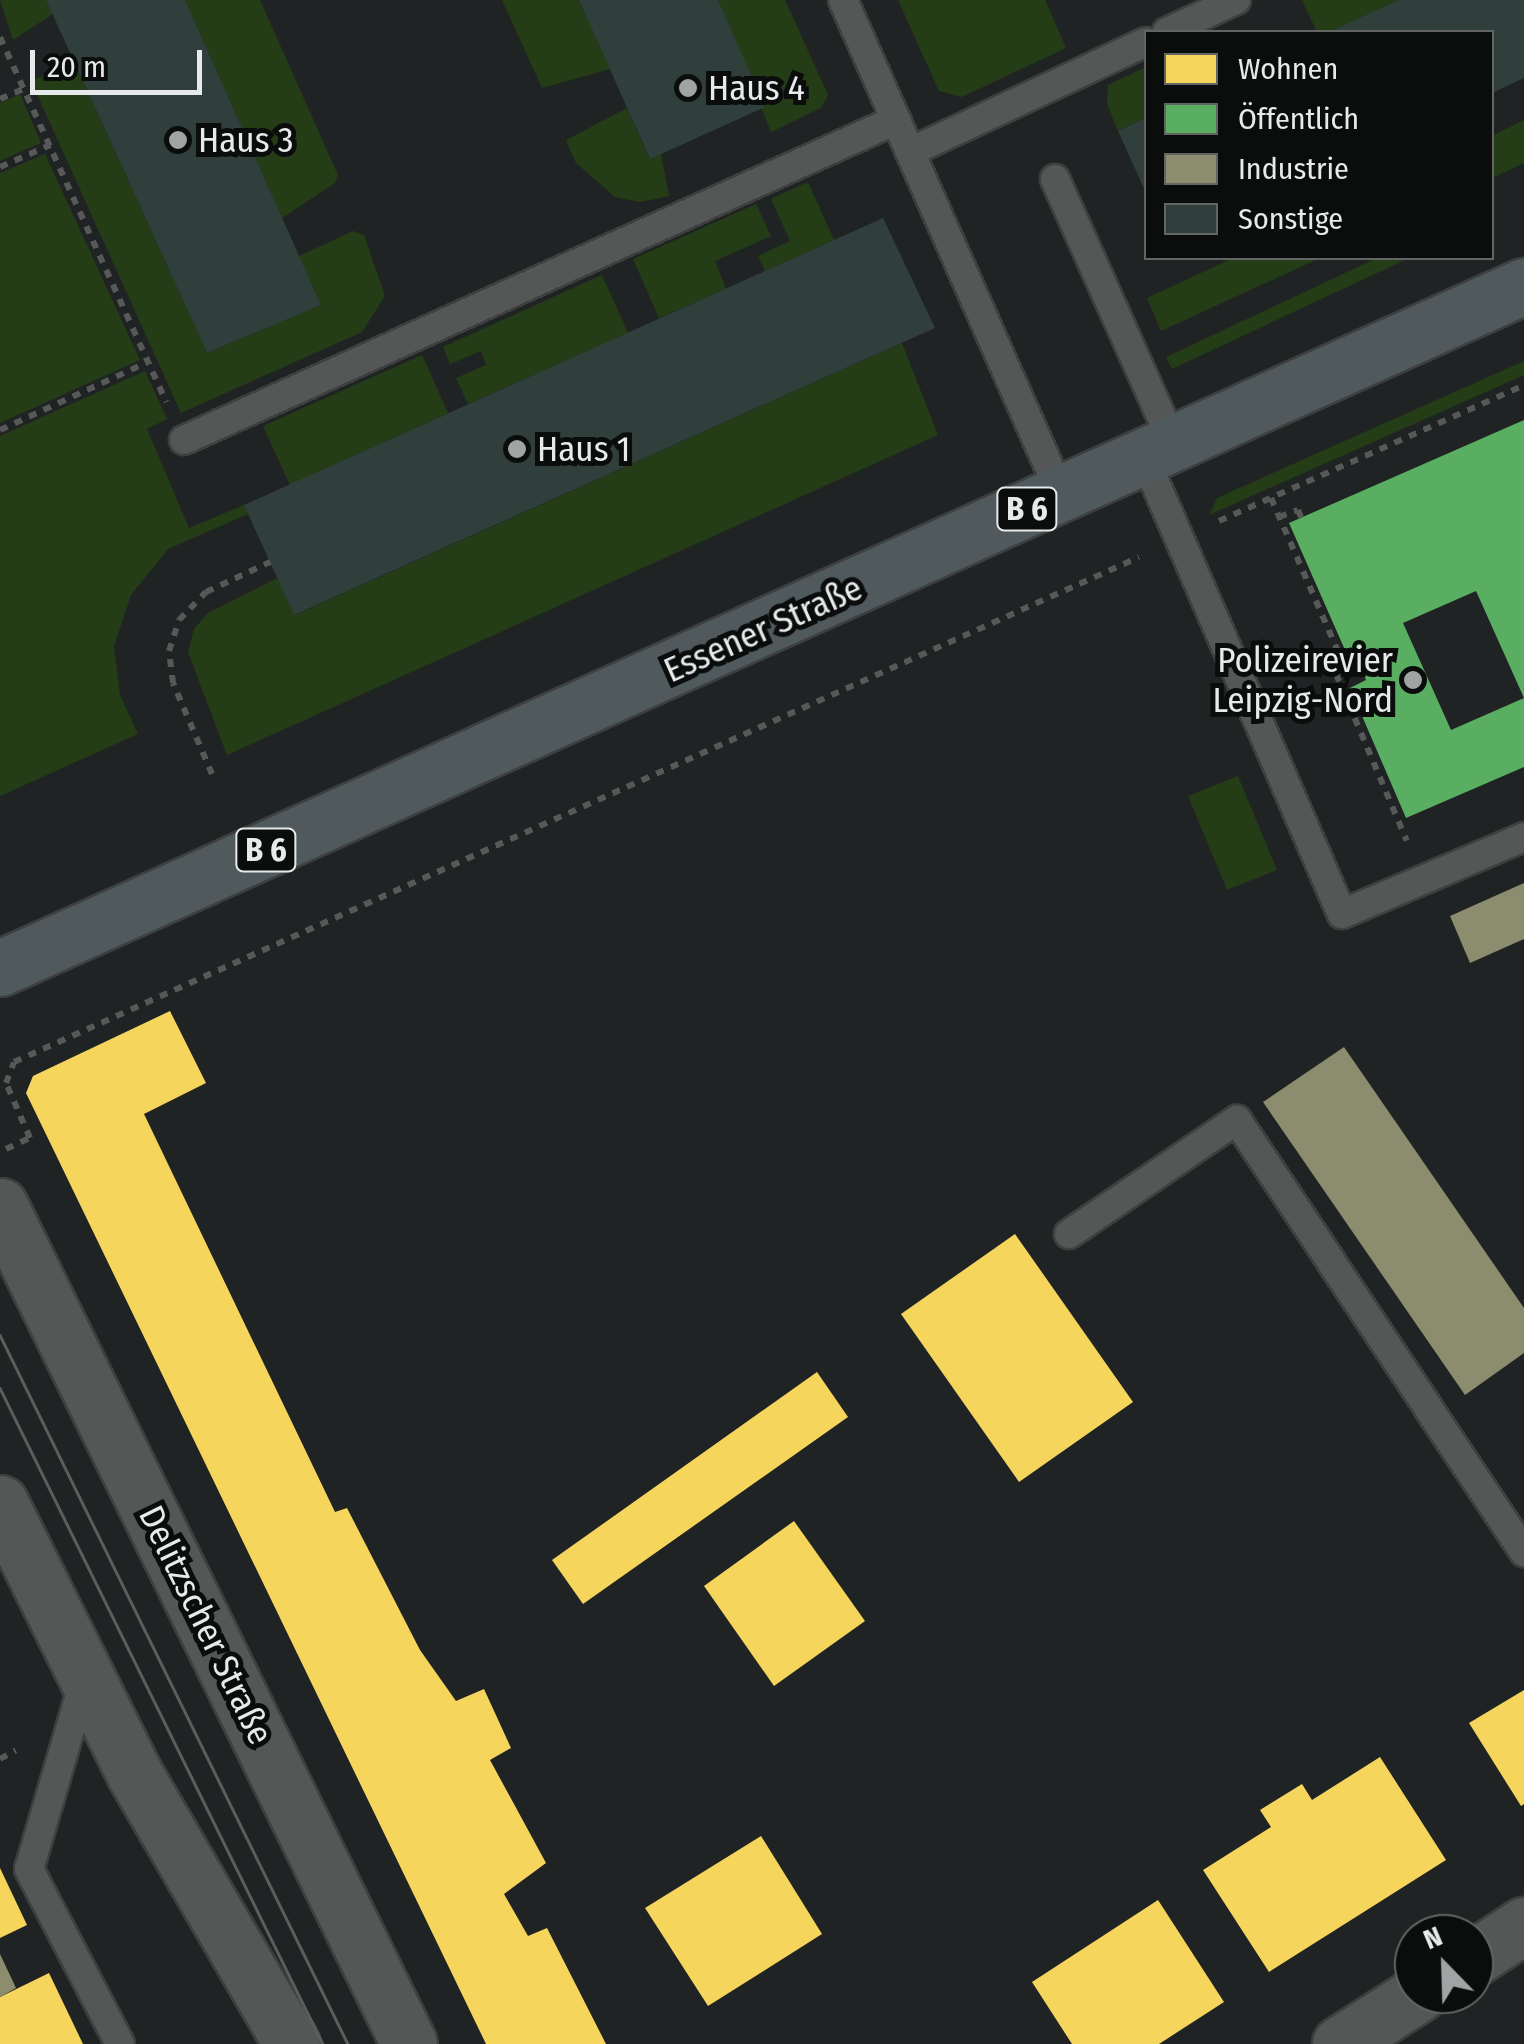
<!DOCTYPE html>
<meta charset="utf-8">
<style>
body{margin:0}
#map{position:relative;width:1524px;height:2044px;overflow:hidden;background:#202323;font-family:"Fira Sans Condensed",sans-serif}
div>[style]{position:absolute}
.green>*{inset:0;background:#253d16}
.homes>*{inset:0;background:#f6d55c}
.public>*{inset:0;background:#5aae61}
.industry>*{inset:0;background:#8c8c6e}
.building>*{inset:0;background:#303f3b}
.path>*{height:6px;margin-top:-3px;transform-origin:0;background:repeating-linear-gradient(90deg,#575959 0 8px,transparent 0 16px)}
.roads{filter:drop-shadow(2px 0 #3e4040) drop-shadow(-2px 0 #3e4040) drop-shadow(0 2px #3e4040) drop-shadow(0 -2px #3e4040)}
.service>*{height:28px;margin:-14px;padding:0 14px;transform-origin:14px;border-radius:14px;background:#555757}
.minor>*{height:55px;margin:-27.5px;padding:0 27.5px;transform-origin:27.5px;border-radius:27.5px;background:#555757}
.secondary>*{height:55px;margin:-27.5px;padding:0 27.5px;transform-origin:27.5px;border-radius:27.5px;background:#555757}
.primary>*{height:55px;margin:-27.5px;padding:0 27.5px;transform-origin:27.5px;border-radius:27.5px;background:#505a5d}
.tram>*{height:2.5px;margin:-1.25px;padding:0 1.25px;transform-origin:1.25px;border-radius:1.25px;background:#5c5d5d}
.dots>*{width:28px;height:28px;translate:-50% -50%;box-sizing:border-box;border:5px solid #0b0d0d;border-radius:50%}
span{translate:-50% -50%;white-space:nowrap;text-align:center;line-height:1.15;-webkit-text-stroke:10px #0b0d0d;paint-order:stroke}
.shield-label span{padding:2px 8px;background:#0b0d0d;border:2px solid;border-radius:8px;-webkit-text-stroke-width:0}
.shield-label{font-size:32px;color:#e7eaea;font-weight:700}
.poi-label{font-size:35px;color:#e7eaea}
.left{translate:0 -50%;text-align:left}
.right{translate:-100% -50%;text-align:right}
.street-label{font-size:35px;color:#e7eaea}
.legend{position:absolute;left:1144px;top:30px;width:350px;height:230px;box-sizing:border-box;background:#0b0d0d;border:2px solid #636565;margin:0;padding:12px 18px;list-style:none;font-size:30px;color:#e7eaea}
.legend li{display:flex;align-items:center;gap:20px;height:50px}
.legend b{width:50px;border:2px solid #636565}
.north{position:absolute;left:1394px;top:1914px;width:100px;height:100px;box-sizing:border-box;background:#0b0d0d;border:2px solid #636565;border-radius:50%;rotate:337deg;font-size:28px;font-weight:700;line-height:40px;text-align:center;color:#e7eaea}
.north::after{content:'';display:block;margin:auto;width:35px;height:45px;background:#a1a4a4;clip-path:polygon(50% 0,100% 100%,50% 72%,0 100%)}
.scale{position:absolute;left:30px;top:50px;width:172px;height:45px;box-sizing:border-box;border:5px solid #e7eaea;border-top:0;padding-left:12px;font-size:30px;line-height:35px;white-space:nowrap;color:#e7eaea;-webkit-text-stroke:8px #0b0d0d;paint-order:stroke}
</style>
<div id="map">
<div class="green">
<div style="clip-path:polygon(0 0,46px 0,53px 14px,13px 40px)"></div>
<div style="clip-path:polygon(185px 0,260px 0,338px 175px,335px 183px,282px 218px)"></div>
<div style="clip-path:polygon(502px 0,579px 0,610px 69px,542px 88px)"></div>
<div style="clip-path:polygon(718px 0,785px 0,828px 95px,821px 108px,771px 132px)"></div>
<div style="clip-path:polygon(898px 0,1045px 0,1066px 48px,962px 97px,939px 91px)"></div>
<div style="clip-path:polygon(1302px 0,1398px 0,1329px 32px,1317px 32px)"></div>
<div style="clip-path:polygon(74px 62px,207px 353px,321px 305px,299px 256px,353px 231px,364px 235px,385px 296px,362px 332px,181px 413px,31px 81px)"></div>
<div style="clip-path:polygon(1146px 67px,1146px 118px,1118px 131px,1107px 104px,1108px 85px)"></div>
<div style="clip-path:polygon(20px 94px,41px 143px,0 161px,0 103px)"></div>
<div style="clip-path:polygon(627px 108px,649px 158px,661px 154px,669px 196px,640px 202px,615px 197px,576px 163px,566px 140px)"></div>
<div style="clip-path:polygon(1524px 120px,1524px 163px,1492px 178px,1492px 136px)"></div>
<div style="clip-path:polygon(45px 154px,140px 360px,0 423px,0 173px)"></div>
<div style="clip-path:polygon(808px 182px,834px 240px,765px 271px,758px 256px,790px 241px,771px 199px)"></div>
<div style="clip-path:polygon(756px 204px,771px 236px,715px 261px,726px 289px,659px 318px,633px 259px)"></div>
<div style="clip-path:polygon(1233px 258px,1320px 258px,1161px 331px,1147px 298px)"></div>
<div style="clip-path:polygon(1377px 258px,1409px 258px,1172px 369px,1166px 357px)"></div>
<div style="clip-path:polygon(602px 275px,628px 333px,468px 404px,456px 378px,486px 365px,481px 351px,450px 364px,443px 347px)"></div>
<div style="clip-path:polygon(902px 343px,938px 435px,227px 755px,188px 652px,194px 629px,208px 613px,277px 578px,295px 615px)"></div>
<div style="clip-path:polygon(422px 355px,448px 413px,290px 485px,263px 426px)"></div>
<div style="clip-path:polygon(1524px 361px,1524px 375px,1209px 515px,1217px 498px)"></div>
<div style="clip-path:polygon(145px 371px,167px 419px,147px 429px,189px 528px,244px 505px,248px 514px,168px 549px,131px 595px,114px 646px,120px 695px,138px 734px,0 796px,0 436px)"></div>
<div style="clip-path:polygon(1238px 776px,1277px 870px,1227px 890px,1188px 796px)"></div>
</div>
<div class="homes">
<div style="clip-path:polygon(170px 1011px,206px 1083px,144px 1114px,335px 1512px,347px 1508px,420px 1650px,456px 1701px,484px 1689px,511px 1748px,490px 1760px,546px 1863px,504px 1894px,528px 1936px,547px 1928px,606px 2044px,486px 2044px,26px 1093px,33px 1076px)"></div>
<div style="clip-path:polygon(1015px 1234px,1133px 1402px,1019px 1482px,901px 1314px)"></div>
<div style="clip-path:polygon(817px 1372px,848px 1417px,583px 1604px,552px 1560px)"></div>
<div style="clip-path:polygon(794px 1521px,865px 1621px,774px 1686px,704px 1586px)"></div>
<div style="clip-path:polygon(1524px 1690px,1524px 1804px,1521px 1806px,1469px 1723px)"></div>
<div style="clip-path:polygon(1380px 1757px,1446px 1860px,1269px 1972px,1203px 1870px,1271px 1827px,1260px 1810px,1302px 1784px,1312px 1800px)"></div>
<div style="clip-path:polygon(761px 1836px,822px 1934px,708px 2006px,645px 1908px)"></div>
<div style="clip-path:polygon(0 1868px,27px 1925px,0 1938px)"></div>
<div style="clip-path:polygon(1158px 1900px,1224px 2002px,1159px 2044px,1072px 2044px,1032px 1982px)"></div>
<div style="clip-path:polygon(49px 1973px,83px 2044px,0 2044px,0 1997px)"></div>
</div>
<div class="public">
<div style="clip-path:polygon(evenodd,1524px 420px,1524px 767px,1406px 818px,1350px 688px,1366px 680px,1351px 647px,1345px 650px,1289px 523px,1524px 420px,1476px 591px,1524px 698px,1451px 730px,1403px 623px,1476px 591px)"></div>
</div>
<div class="industry">
<div style="clip-path:polygon(1524px 883px,1524px 939px,1470px 963px,1450px 916px)"></div>
<div style="clip-path:polygon(1344px 1047px,1524px 1308px,1524px 1353px,1465px 1395px,1263px 1102px)"></div>
<div style="clip-path:polygon(0 1954px,16px 1988px,0 1997px)"></div>
</div>
<div class="building">
<div style="clip-path:polygon(46px 0,185px 0,321px 305px,207px 353px)"></div>
<div style="clip-path:polygon(579px 0,718px 0,765px 107px,650px 159px)"></div>
<div style="clip-path:polygon(1398px 0,1524px 0,1524px 78px,1492px 93px,1492px 32px,1329px 32px)"></div>
<div style="clip-path:polygon(1146px 118px,1146px 193px,1118px 131px)"></div>
<div style="clip-path:polygon(883px 218px,935px 328px,294px 615px,244px 505px)"></div>
</div>
<div class="path">
<div style="left:0;top:37px;width:401px;rotate:65.5deg"></div>
<div style="left:0;top:99px;width:26px;rotate:-23deg"></div>
<div style="left:0;top:167px;width:55px;rotate:-23.7deg"></div>
<div style="left:0;top:430px;width:163px;rotate:-24.7deg"></div>
<div style="left:1271px;top:498px;width:188px;rotate:66.4deg"></div>
<div style="left:1346px;top:670px;width:11px;rotate:158deg"></div>
<div style="left:1336px;top:674px;width:181px;rotate:67deg"></div>
<div style="left:1279px;top:517px;width:20px;rotate:-20deg"></div>
<div style="left:1298px;top:510px;width:8px;rotate:67deg"></div>
<div style="left:1219px;top:521px;width:334px;rotate:-24deg"></div>
<div style="left:1346px;top:670px;width:14px;rotate:-25deg"></div>
<div style="left:212px;top:774px;width:99px;rotate:-113.2deg"></div>
<div style="left:173px;top:683px;width:32px;rotate:-97deg"></div>
<div style="left:169px;top:651px;width:33px;rotate:-72deg"></div>
<div style="left:179px;top:620px;width:39px;rotate:-46deg"></div>
<div style="left:206px;top:592px;width:71px;rotate:-25.1deg"></div>
<div style="left:6px;top:1149px;width:26px;rotate:-25deg"></div>
<div style="left:30px;top:1138px;width:60px;rotate:-113.6deg"></div>
<div style="left:6px;top:1083px;width:22px;rotate:-69deg"></div>
<div style="left:14px;top:1062px;width:1233px;rotate:-24.17deg"></div>
<div style="left:0;top:1759px;width:18px;rotate:-29deg"></div>
</div>
<div class="roads">
<div class="service">
<div style="left:843px;top:0;width:540px;rotate:66.19deg"></div>
<div style="left:1167px;top:32px;width:76px;rotate:-24.9deg"></div>
<div style="left:910px;top:152px;width:260px;rotate:-25deg"></div>
<div style="left:1055px;top:179px;width:289px;rotate:65.9deg"></div>
<div style="left:184px;top:440px;width:781px;rotate:-24.2deg"></div>
<div style="left:1144px;top:457px;width:498px;rotate:66.6deg"></div>
<div style="left:1342px;top:914px;width:198px;rotate:-22.9deg"></div>
<div style="left:1069px;top:1234px;width:203px;rotate:-34.2deg"></div>
<div style="left:1237px;top:1120px;width:519px;rotate:56.4deg"></div>
<div style="left:85px;top:1678px;width:199px;rotate:106.3deg"></div>
<div style="left:29px;top:1869px;width:197px;rotate:62.5deg"></div>
</div>
<div class="minor">
<div style="left:1474px;top:1958px;width:60px;rotate:-33.4deg"></div>
<div style="left:1340px;top:2044px;width:93px;rotate:-32.7deg"></div>
</div>
<div class="secondary">
<div style="left:0;top:1206px;width:932px;rotate:63.98deg"></div>
<div style="left:0;top:1503px;width:301px;rotate:63.6deg"></div>
<div style="left:134px;top:1773px;width:314px;rotate:59.8deg"></div>
</div>
<div class="primary">
<div style="left:0;top:968px;width:1670px;rotate:-24.11deg"></div>
</div>
</div>
<div class="tram">
<div style="left:0;top:1335px;width:790px;rotate:63.86deg"></div>
<div style="left:0;top:1388px;width:731px;rotate:63.79deg"></div>
</div>
<div class="dots">
<div style="left:688px;top:88px;background:#a1a4a4"></div>
<div style="left:178px;top:140px;background:#a1a4a4"></div>
<div style="left:517px;top:449px;background:#a1a4a4"></div>
<div style="left:1413px;top:680px;background:#a1a4a4"></div>
</div>
<div class="shield-label">
<span style="left:1027px;top:509px">B 6</span>
<span style="left:266px;top:850px">B 6</span>
</div>
<div class="poi-label">
<span class="left" style="left:708px;top:88px">Haus 4</span>
<span class="left" style="left:198px;top:140px">Haus 3</span>
<span class="left" style="left:537px;top:449px">Haus 1</span>
<span class="right" style="left:1393px;top:680px">Polizeirevier<br>Leipzig-Nord</span>
</div>
<div class="street-label">
<span style="left:763px;top:629px;rotate:-24deg">Essener Straße</span>
<span style="left:206px;top:1625px;rotate:64deg">Delitzscher Straße</span>
</div>
<ul class="legend">
<li><b style="height:28px;background:#f6d55c"></b>Wohnen</li>
<li><b style="height:28px;background:#5aae61"></b>Öffentlich</li>
<li><b style="height:28px;background:#8c8c6e"></b>Industrie</li>
<li><b style="height:28px;background:#303f3b"></b>Sonstige</li>
</ul>
<div class="north">N</div>
<div class="scale">20 m</div>
</div>
